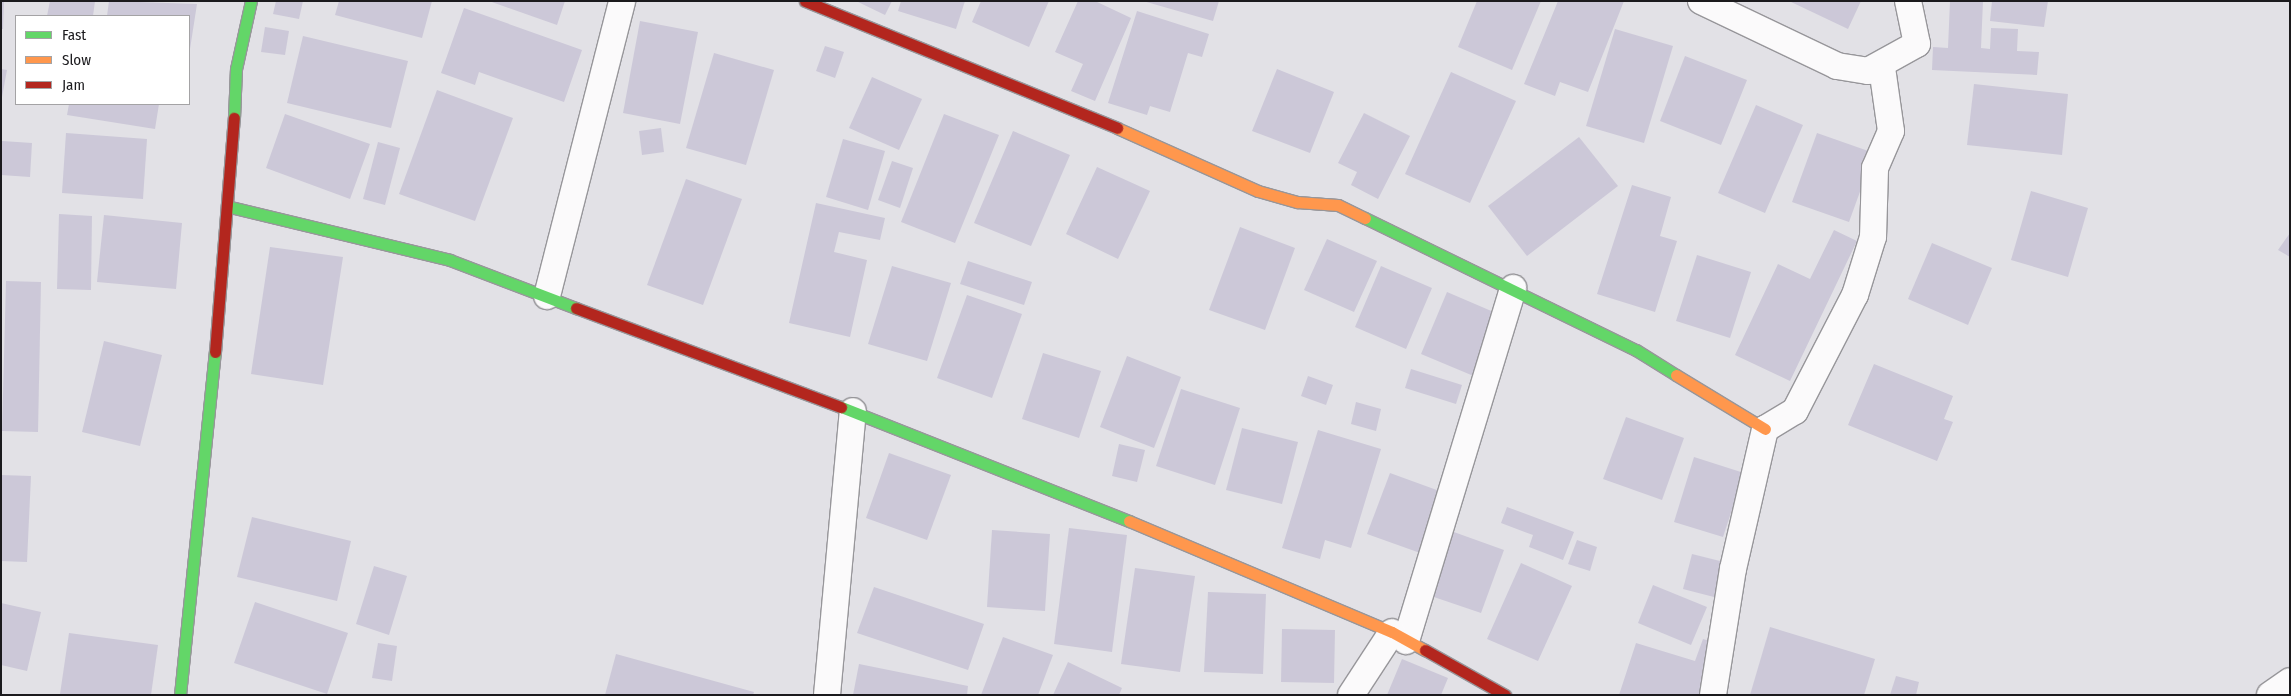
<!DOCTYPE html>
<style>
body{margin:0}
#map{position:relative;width:2291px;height:696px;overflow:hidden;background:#e2e1e6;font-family:"Fira Sans Condensed",sans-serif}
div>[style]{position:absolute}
.building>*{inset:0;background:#ccc8d8}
.roads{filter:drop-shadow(1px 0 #97969a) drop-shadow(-1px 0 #97969a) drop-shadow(0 1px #97969a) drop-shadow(0 -1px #97969a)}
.street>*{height:26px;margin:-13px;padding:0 13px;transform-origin:13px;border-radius:13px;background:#fbfafb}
.fast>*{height:11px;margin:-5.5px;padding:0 5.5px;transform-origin:5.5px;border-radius:5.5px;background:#63d668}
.slow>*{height:11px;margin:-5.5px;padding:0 5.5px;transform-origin:5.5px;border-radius:5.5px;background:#ff974d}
.jam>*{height:11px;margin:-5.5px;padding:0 5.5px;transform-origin:5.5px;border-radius:5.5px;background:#b3261e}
span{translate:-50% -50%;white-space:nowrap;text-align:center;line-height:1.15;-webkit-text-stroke:4.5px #fff;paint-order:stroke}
.frame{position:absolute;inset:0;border:2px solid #1b1a1d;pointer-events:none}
.legend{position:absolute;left:15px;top:15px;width:175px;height:90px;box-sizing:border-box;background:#fff;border:1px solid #a4a3a5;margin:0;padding:6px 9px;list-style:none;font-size:15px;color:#1b1a1d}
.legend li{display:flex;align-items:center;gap:10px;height:25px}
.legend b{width:25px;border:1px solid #a4a3a5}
</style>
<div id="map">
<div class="building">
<div style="clip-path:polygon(1px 1px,4px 1px,3px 29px,1px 29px)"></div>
<div style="clip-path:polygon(50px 1px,95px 1px,93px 16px,47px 16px)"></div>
<div style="clip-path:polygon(109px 1px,197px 4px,190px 49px,189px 16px,107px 16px)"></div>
<div style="clip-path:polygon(276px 1px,303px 1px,299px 19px,273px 14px)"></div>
<div style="clip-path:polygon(339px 1px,432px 1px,422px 38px,335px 15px)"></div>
<div style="clip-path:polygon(489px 1px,565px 1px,557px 25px)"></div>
<div style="clip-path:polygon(856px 1px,892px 1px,885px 15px)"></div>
<div style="clip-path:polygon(901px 1px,965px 1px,956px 29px,898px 11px)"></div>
<div style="clip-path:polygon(981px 1px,1049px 1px,1029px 47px,972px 22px)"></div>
<div style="clip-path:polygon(1078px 1px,1095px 1px,1131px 18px,1095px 101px,1071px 91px,1083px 64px,1055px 52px)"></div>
<div style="clip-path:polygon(1143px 1px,1219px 1px,1213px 21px)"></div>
<div style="clip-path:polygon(1477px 1px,1541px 1px,1512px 70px,1458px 47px)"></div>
<div style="clip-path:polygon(1558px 1px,1624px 1px,1588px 92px,1560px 82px,1555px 96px,1524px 84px)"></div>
<div style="clip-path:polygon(1789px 1px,1861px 1px,1848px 29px)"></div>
<div style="clip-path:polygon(1950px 1px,1983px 1px,1981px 48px,1990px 49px,1991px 28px,2018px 29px,2017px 51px,2039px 52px,2037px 75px,1932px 70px,1933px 47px,1948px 48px)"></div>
<div style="clip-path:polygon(1992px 1px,2048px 1px,2044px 27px,1990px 21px)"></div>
<div style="clip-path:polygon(464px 8px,582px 50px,564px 102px,479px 72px,475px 85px,441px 73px)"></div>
<div style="clip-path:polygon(1137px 11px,1209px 34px,1202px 57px,1188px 53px,1170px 112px,1150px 106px,1147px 115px,1108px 103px)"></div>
<div style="clip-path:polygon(640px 21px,698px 32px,680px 124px,623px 113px)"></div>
<div style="clip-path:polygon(265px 27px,289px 31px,285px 55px,261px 52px)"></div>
<div style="clip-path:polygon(1615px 29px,1673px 46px,1644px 143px,1586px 126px)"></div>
<div style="clip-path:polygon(303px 36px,408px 61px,391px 128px,287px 103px)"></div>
<div style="clip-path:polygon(825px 46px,844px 52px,835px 78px,816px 71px)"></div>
<div style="clip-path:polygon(714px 53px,774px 70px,746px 165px,686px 148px)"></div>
<div style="clip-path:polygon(1685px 56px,1747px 80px,1721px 145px,1660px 121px)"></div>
<div style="clip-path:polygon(1px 69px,7px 70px,2px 97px,1px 97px)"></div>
<div style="clip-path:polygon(1277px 69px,1334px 92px,1310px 153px,1252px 131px)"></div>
<div style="clip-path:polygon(1451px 72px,1516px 101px,1470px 203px,1405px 174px)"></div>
<div style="clip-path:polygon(872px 77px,922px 99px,899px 150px,849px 128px)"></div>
<div style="clip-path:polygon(1974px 84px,2068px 94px,2062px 155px,1967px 145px)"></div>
<div style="clip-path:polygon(437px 90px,513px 118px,475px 221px,399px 194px)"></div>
<div style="clip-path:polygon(69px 104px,159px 104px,155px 129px,67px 115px)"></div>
<div style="clip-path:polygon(1756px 105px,1803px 125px,1765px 213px,1718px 193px)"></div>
<div style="clip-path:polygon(1364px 113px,1410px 136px,1378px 199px,1351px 185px,1357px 172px,1338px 163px)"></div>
<div style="clip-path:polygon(285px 114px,370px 144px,350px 199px,266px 168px)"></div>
<div style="clip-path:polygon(944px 114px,999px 135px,955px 243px,901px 222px)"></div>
<div style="clip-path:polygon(661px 128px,664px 152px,642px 155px,639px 131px)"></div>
<div style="clip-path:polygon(1013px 131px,1070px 155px,1031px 246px,974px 223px)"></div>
<div style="clip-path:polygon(66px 133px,147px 139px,143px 199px,62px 193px)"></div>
<div style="clip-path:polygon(1817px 133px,1874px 153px,1849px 222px,1792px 202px)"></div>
<div style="clip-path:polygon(1579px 137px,1618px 186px,1527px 256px,1488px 206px)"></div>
<div style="clip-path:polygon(843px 139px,885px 151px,868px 210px,826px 197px)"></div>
<div style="clip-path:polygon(2px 141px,32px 143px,30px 177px,1px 175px)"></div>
<div style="clip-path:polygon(378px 142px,400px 148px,385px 205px,363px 199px)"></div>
<div style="clip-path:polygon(892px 161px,913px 168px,900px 208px,878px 200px)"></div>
<div style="clip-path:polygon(1097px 167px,1150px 191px,1118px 259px,1066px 234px)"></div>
<div style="clip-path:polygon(686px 179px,742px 199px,703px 305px,647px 285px)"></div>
<div style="clip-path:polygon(1632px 185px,1671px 197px,1660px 236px,1677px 241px,1655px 312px,1597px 294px)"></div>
<div style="clip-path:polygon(2031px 191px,2088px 208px,2068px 277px,2011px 260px)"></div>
<div style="clip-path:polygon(816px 203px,885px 218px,880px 240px,839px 232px,834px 252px,867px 260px,850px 337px,789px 323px)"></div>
<div style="clip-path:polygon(59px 214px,92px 216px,91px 290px,57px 289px)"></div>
<div style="clip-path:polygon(104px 215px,182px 223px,176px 289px,97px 282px)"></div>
<div style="clip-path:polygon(1240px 227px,1295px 248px,1265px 330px,1209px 310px)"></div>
<div style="clip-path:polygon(1834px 230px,1857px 241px,1790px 381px,1735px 355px,1778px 264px,1810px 279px)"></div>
<div style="clip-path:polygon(2290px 233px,2290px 257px,2278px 250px)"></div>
<div style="clip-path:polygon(1327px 239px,1377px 261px,1354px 312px,1304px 290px)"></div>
<div style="clip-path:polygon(1932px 243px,1992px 268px,1968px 325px,1908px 299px)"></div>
<div style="clip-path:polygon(270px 247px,343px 257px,323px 385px,251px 374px)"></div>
<div style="clip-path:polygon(1697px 255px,1751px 272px,1730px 338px,1676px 321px)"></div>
<div style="clip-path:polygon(968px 261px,1032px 282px,1024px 305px,960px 284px)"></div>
<div style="clip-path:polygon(892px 266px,951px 283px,927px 361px,868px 344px)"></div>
<div style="clip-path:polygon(1381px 266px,1432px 288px,1406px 349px,1355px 327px)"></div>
<div style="clip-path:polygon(6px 281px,41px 282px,38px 432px,2px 431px)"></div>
<div style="clip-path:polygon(1447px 292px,1503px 316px,1476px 377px,1421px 354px)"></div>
<div style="clip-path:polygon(967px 295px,1022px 314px,992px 398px,937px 378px)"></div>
<div style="clip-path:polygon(104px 341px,162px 355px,140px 446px,82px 432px)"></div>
<div style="clip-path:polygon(1043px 353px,1101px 371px,1079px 438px,1022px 419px)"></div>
<div style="clip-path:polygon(1127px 356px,1181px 377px,1154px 448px,1100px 427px)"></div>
<div style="clip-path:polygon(1874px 364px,1953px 396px,1944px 419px,1953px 422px,1937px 461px,1848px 425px)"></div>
<div style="clip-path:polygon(1411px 369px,1462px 385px,1456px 404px,1405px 388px)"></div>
<div style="clip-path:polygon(1308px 376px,1333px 385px,1326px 405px,1301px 396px)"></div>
<div style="clip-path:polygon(1181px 389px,1240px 408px,1215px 485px,1156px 466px)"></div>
<div style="clip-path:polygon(1356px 402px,1381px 409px,1376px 431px,1351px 424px)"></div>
<div style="clip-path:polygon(1626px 417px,1684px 438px,1662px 500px,1603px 479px)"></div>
<div style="clip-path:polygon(1242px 428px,1298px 442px,1282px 504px,1226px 490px)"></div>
<div style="clip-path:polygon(1318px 430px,1381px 449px,1351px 548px,1325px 540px,1320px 559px,1282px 548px)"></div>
<div style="clip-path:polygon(1119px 444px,1145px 450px,1137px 482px,1112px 476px)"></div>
<div style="clip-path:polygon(889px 453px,951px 475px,927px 540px,866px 518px)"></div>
<div style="clip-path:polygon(1694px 457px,1744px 473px,1723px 537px,1674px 522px)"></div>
<div style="clip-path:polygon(1390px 473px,1445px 493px,1423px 554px,1367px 534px)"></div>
<div style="clip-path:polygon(1px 475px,31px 476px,27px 562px,1px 561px)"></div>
<div style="clip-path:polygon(1507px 507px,1574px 532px,1563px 560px,1529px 547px,1533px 535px,1501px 523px)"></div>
<div style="clip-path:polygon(252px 517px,351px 541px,337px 601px,237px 577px)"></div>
<div style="clip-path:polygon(1069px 528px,1127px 535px,1112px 652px,1054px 644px)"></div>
<div style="clip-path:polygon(992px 530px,1050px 534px,1045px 611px,987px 607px)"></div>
<div style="clip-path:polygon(1451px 531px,1504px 550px,1481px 613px,1428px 595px)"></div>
<div style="clip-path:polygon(1577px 540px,1597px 547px,1590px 571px,1568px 564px)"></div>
<div style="clip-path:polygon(1692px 554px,1724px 562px,1714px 597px,1683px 589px)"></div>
<div style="clip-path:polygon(1521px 563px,1572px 586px,1538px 661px,1487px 639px)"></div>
<div style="clip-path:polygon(374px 566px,407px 576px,389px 635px,356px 624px)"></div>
<div style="clip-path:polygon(1135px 568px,1195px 576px,1180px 672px,1121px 664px)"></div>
<div style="clip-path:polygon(1653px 585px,1707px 607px,1691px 645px,1638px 623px)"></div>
<div style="clip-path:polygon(874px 587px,984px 624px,968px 670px,857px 633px)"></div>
<div style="clip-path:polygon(1208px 592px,1266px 594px,1263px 674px,1204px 672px)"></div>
<div style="clip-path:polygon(255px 602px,348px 633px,327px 694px,234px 663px)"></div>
<div style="clip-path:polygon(1px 603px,41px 612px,27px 671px,1px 665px)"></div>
<div style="clip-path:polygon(1770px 627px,1875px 659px,1864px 695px,1750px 695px)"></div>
<div style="clip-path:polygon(1282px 629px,1335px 630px,1334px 683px,1281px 682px)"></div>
<div style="clip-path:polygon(69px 633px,158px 645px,151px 695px,60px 694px)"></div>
<div style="clip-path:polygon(1003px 637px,1053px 655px,1038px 695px,981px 695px)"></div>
<div style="clip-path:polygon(1703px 639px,1716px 643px,1699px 695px,1619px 695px,1636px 643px,1695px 661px)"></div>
<div style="clip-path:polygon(378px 643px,397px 646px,392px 681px,372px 678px)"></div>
<div style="clip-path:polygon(616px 654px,754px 692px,753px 695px,605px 695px)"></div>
<div style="clip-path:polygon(1402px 659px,1448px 678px,1441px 695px,1387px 695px)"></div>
<div style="clip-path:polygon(1068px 662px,1122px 688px,1119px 695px,1053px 695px)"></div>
<div style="clip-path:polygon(859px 664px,968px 686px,967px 695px,853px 695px)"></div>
<div style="clip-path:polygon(1896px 676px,1919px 682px,1916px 695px,1890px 695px)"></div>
</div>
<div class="roads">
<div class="street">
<div style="left:1701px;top:1px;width:151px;rotate:25.5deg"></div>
<div style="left:1837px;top:66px;width:31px;rotate:9deg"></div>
<div style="left:1868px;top:71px;width:56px;rotate:-28.9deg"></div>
<div style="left:1917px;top:44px;width:44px;rotate:-101.8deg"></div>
<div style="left:547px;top:296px;width:304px;rotate:-75.7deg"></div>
<div style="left:1406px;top:641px;width:369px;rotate:-73.1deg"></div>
<div style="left:827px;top:695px;width:285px;rotate:-84.8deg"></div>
<div style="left:1351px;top:695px;width:75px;rotate:-56.9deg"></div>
<div style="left:1713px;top:695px;width:128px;rotate:-81deg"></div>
<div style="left:1733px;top:569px;width:144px;rotate:-77.1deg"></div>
<div style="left:1765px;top:429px;width:35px;rotate:-31deg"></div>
<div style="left:1795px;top:411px;width:131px;rotate:-62.7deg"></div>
<div style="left:1855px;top:295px;width:61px;rotate:-72.8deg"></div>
<div style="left:1873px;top:237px;width:69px;rotate:-88.3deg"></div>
<div style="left:1875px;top:168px;width:40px;rotate:-66.6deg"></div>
<div style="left:1891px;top:131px;width:64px;rotate:-98.1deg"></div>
<div style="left:2270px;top:695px;width:24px;rotate:-35deg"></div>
</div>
<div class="fast">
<div style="left:234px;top:118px;width:49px;rotate:-87.7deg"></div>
<div style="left:236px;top:69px;width:70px;rotate:-77.6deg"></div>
<div style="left:230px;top:207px;width:226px;rotate:13.5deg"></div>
<div style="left:450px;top:260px;width:135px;rotate:20.9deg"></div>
<div style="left:1365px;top:218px;width:301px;rotate:26deg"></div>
<div style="left:1636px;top:350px;width:47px;rotate:32deg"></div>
<div style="left:841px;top:407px;width:310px;rotate:21.6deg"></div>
<div style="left:180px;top:695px;width:345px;rotate:-84.2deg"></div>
</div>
<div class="slow">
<div style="left:1117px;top:128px;width:154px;rotate:24.1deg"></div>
<div style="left:1258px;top:191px;width:41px;rotate:15.8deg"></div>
<div style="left:1297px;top:202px;width:41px;rotate:4.2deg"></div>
<div style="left:1338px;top:205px;width:30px;rotate:26deg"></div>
<div style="left:1676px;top:375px;width:104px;rotate:31.2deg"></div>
<div style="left:1129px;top:521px;width:285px;rotate:22.9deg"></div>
<div style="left:1392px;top:632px;width:38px;rotate:29deg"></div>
</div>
<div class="jam">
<div style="left:805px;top:1px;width:337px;rotate:22.1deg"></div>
<div style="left:576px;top:308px;width:283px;rotate:20.5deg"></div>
<div style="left:215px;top:352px;width:235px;rotate:-85.4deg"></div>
<div style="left:1425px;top:650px;width:92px;rotate:29.4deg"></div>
</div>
</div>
<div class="frame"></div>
<ul class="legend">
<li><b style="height:6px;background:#63d668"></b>Fast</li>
<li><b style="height:6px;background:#ff974d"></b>Slow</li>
<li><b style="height:6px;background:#b3261e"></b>Jam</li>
</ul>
</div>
